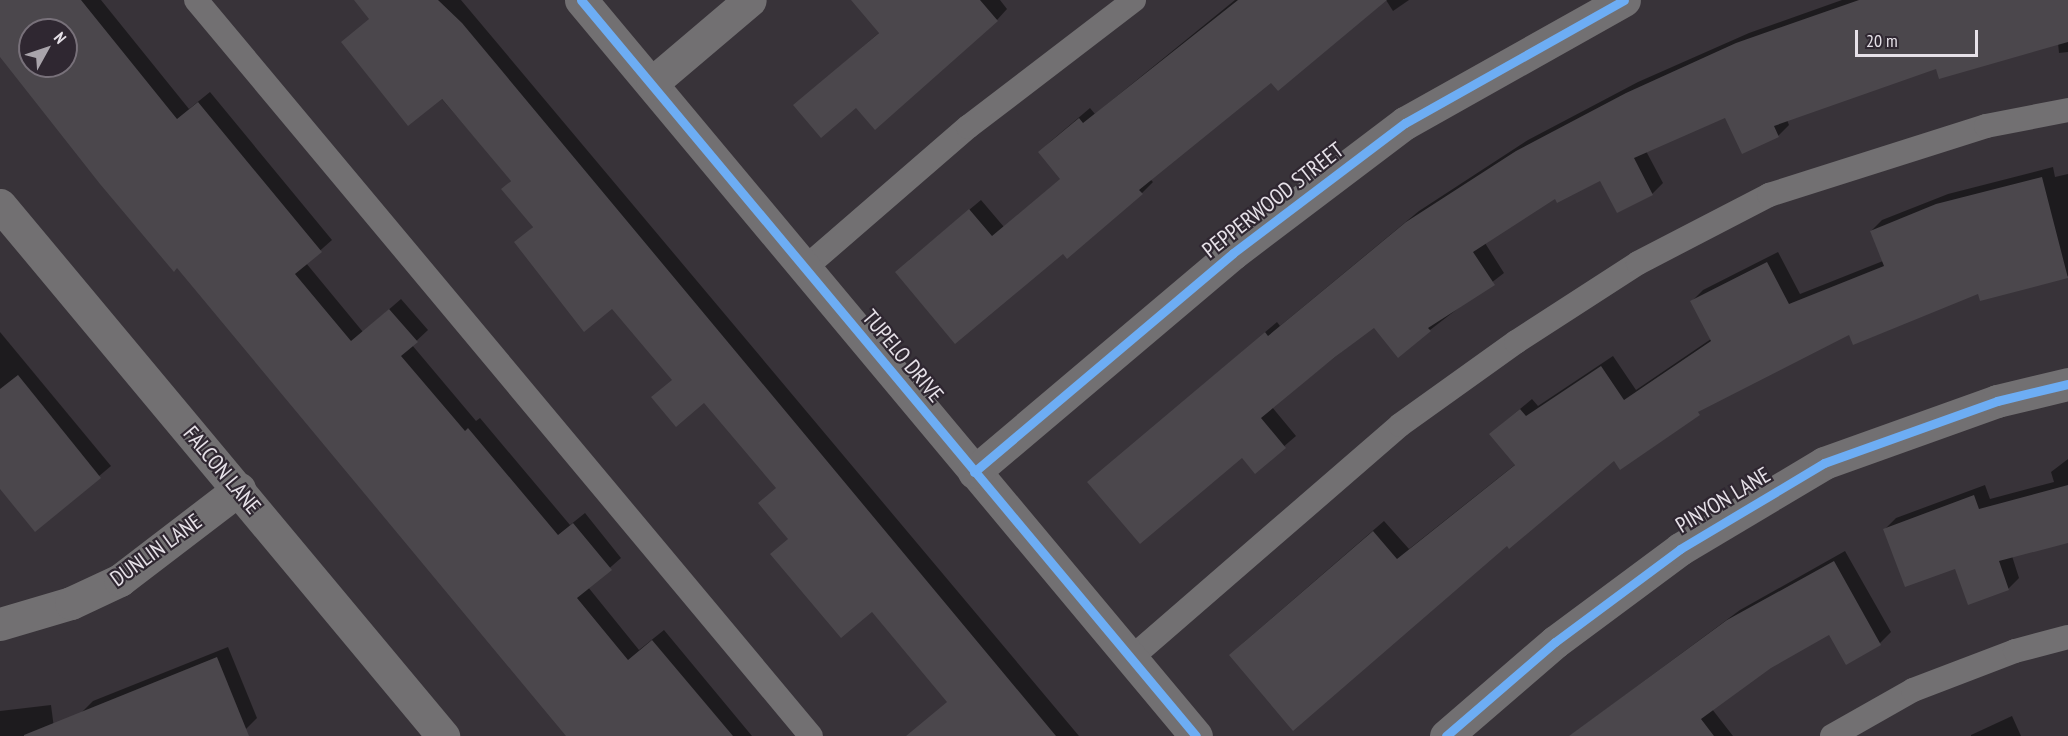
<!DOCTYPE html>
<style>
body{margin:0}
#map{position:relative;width:2068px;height:736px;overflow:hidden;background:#383339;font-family:"PT Sans Narrow",sans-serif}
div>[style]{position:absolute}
.shadow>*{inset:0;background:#0007}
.building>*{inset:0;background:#4b474c}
.service>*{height:24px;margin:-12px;padding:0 12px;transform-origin:12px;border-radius:12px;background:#727072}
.minor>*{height:33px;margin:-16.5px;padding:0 16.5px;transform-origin:16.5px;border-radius:16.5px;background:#727072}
.cycleway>*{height:9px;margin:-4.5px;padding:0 4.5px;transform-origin:4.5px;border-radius:4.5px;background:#6dadf4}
span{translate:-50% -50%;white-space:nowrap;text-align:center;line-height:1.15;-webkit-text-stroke:4.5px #2f2731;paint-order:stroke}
.street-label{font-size:22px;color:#e6e1e8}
.north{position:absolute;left:18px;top:18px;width:60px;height:60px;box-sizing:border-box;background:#2f2731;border:2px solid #78717a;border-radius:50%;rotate:50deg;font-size:16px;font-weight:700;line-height:24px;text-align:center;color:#e6e1e8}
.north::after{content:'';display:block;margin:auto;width:21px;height:27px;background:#a9a4ab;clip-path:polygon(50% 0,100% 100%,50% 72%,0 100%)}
.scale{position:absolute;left:1855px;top:30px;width:123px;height:27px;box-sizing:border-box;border:3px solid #e6e1e8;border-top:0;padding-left:8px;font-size:18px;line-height:21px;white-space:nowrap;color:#e6e1e8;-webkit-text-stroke:4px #2f2731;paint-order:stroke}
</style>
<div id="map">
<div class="shadow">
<div style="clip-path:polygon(evenodd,0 0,101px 0,189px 109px,210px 92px,332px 240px,306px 263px,363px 332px,401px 299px,428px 330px,412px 345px,476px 421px,480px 418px,570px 525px,585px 513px,621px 558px,588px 587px,639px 650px,664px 630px,752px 736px,567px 736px,0 53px,0 0,30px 30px,66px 30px,66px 66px,30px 66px,30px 30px)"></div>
<div style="clip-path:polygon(356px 0,461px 0,1079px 736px,939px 736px,948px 701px,872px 610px,789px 538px,777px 487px,705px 401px,673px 379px,612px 307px,516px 243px,534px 226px,503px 189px,512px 180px)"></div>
<div style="clip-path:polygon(878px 0,1000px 0,1007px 9px,997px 20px,857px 106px,795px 105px,880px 32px)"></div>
<div style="clip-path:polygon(1235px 0,1384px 0,1271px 81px,1150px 179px,1153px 182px,1142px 193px,1063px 252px,908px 261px,981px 200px,1004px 227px,1062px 178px,1040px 152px,1051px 141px,1090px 108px,1095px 114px)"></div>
<div style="clip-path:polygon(1386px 0,1409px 0,1393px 11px)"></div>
<div style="clip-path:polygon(1842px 0,2068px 0,2068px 52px,2059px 53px,2058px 43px,1937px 67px,1787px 120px,1789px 125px,1778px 136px,1725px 116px,1646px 151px,1663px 183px,1652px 194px,1601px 179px,1556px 197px,1485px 243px,1504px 273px,1430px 330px,1374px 326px,1272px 407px,1296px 436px,1255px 471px,1242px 456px,1089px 482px,1277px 322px,1280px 326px,1419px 211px,1528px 140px,1638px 82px,1749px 33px)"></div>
<div style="clip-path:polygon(2053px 167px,2055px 177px,2068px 174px,2068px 276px,1981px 299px,1979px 292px,1850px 333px,1709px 404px,1621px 467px,1615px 459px,1507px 544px,1242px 644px,1384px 521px,1409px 549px,1516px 464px,1502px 424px,1532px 399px,1538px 406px,1613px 356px,1636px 390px,1711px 339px,1692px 301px,1703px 290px,1778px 252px,1800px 294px,1883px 261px,1871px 231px,1882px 220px,1948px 194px)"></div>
<div style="clip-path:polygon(0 332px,111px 466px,35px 530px,0 487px)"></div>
<div style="clip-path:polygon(2068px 459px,2068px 542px,2012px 556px,2019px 578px,2008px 589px,1956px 567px,1885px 529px,1896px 518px,1985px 485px,1990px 499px,2054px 482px,2051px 472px)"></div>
<div style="clip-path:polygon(1845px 551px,1891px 632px,1880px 643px,1846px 663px,1829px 633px,1770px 667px,1712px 709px,1733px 736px,1570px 736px,1740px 610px)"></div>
<div style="clip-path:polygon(228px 647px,257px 718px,246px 729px,228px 736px,92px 736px,82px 712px,93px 701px)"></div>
<div style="clip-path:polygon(51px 705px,55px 736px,0 736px,0 711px)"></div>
<div style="clip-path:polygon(2012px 716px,2021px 736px,1971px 736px,1971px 735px)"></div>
</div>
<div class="building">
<div style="clip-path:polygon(evenodd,0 0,81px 0,177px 119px,198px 102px,322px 252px,295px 274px,351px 341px,389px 309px,418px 342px,401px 356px,465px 431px,468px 428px,558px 535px,573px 523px,612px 570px,577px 598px,628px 660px,652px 640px,733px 736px,566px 736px,177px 268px,174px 272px,100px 184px,0 57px,0 0,30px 30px,66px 30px,66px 66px,30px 66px,30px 30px)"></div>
<div style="clip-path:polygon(354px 0,438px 0,462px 23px,1056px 736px,906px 736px,947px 702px,872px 612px,841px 638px,770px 554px,788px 539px,758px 503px,776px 488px,704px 403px,676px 427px,651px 397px,672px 380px,612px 309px,584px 332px,514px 242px,533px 227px,501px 189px,511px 181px,442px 99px,408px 126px,341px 42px,369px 19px)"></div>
<div style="clip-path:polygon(851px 0,980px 0,998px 21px,875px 130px,856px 108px,821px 138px,793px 105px,879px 33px)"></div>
<div style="clip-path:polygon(1238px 0,1387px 0,1278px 91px,1271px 83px,1139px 190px,1143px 194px,1067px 259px,1063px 254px,955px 344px,895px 272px,969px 209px,992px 236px,1060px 179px,1038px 152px,1079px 118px,1083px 123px)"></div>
<div style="clip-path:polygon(1859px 0,2068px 0,2068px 42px,1939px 79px,1936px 69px,1774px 126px,1779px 137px,1742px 154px,1725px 118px,1634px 158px,1653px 195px,1617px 213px,1600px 181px,1557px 203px,1555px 199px,1473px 252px,1495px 285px,1428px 328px,1431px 331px,1398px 358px,1374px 328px,1335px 357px,1261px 418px,1286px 448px,1255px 474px,1242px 458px,1140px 544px,1087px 482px,1265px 332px,1268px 336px,1406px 222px,1516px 151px,1626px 93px,1736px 43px)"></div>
<div style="clip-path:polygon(2042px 177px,2068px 278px,1980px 301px,1978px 294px,1853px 345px,1849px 335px,1698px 412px,1700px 415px,1620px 470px,1614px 461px,1509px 549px,1507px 546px,1293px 731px,1229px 655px,1373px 531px,1397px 559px,1515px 465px,1489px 434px,1520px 409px,1526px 416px,1601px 366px,1624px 400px,1711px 341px,1690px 301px,1767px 262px,1789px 304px,1884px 266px,1870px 231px,1936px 204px)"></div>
<div style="clip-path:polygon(18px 375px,101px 478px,35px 532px,0 489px,0 389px)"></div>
<div style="clip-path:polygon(2068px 485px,2068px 543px,1999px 561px,2009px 590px,1968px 605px,1955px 569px,1905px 587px,1883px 529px,1974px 495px,1979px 509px)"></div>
<div style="clip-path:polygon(1834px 561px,1881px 645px,1846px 665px,1829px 635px,1771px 668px,1701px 719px,1714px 736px,1569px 736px,1727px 620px)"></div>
<div style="clip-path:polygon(217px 657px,249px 736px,24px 736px,24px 735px)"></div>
</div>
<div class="service">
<div style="left:196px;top:0;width:959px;rotate:50.12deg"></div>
<div style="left:805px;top:268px;width:216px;rotate:-40.9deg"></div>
<div style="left:968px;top:127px;width:209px;rotate:-37.4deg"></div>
<div style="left:1130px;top:659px;width:357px;rotate:-40.9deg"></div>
<div style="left:1400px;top:425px;width:143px;rotate:-35.6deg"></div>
<div style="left:1516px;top:342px;width:145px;rotate:-32.9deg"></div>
<div style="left:1638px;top:263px;width:148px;rotate:-27.4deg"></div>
<div style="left:1769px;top:195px;width:228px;rotate:-17.6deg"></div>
<div style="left:1986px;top:126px;width:84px;rotate:-11deg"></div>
<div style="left:1832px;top:736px;width:93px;rotate:-29.6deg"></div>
<div style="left:1913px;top:690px;width:109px;rotate:-20.9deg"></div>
<div style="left:2015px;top:651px;width:55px;rotate:-14.8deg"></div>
</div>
<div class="minor">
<div style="left:581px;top:0;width:959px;rotate:50.12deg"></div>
<div style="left:652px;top:83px;width:128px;rotate:-40.3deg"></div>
<div style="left:0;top:205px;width:692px;rotate:50.16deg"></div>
<div style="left:974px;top:472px;width:339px;rotate:-40.2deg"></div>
<div style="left:1233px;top:253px;width:216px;rotate:-37.1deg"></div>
<div style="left:1405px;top:123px;width:251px;rotate:-29.3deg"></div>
<div style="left:0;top:624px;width:74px;rotate:-16.5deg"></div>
<div style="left:71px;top:603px;width:54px;rotate:-25.1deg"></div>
<div style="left:120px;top:580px;width:150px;rotate:-37.4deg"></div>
<div style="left:1446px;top:736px;width:144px;rotate:-40.8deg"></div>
<div style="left:1555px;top:642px;width:156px;rotate:-36.6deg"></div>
<div style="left:1680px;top:549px;width:168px;rotate:-30.8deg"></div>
<div style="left:1824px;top:463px;width:184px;rotate:-19.7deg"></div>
<div style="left:1997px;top:401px;width:73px;rotate:-13.5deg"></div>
</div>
<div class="cycleway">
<div style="left:581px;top:0;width:959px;rotate:50.12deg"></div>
<div style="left:974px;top:472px;width:339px;rotate:-40.2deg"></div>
<div style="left:1233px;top:253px;width:216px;rotate:-37.1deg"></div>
<div style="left:1405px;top:123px;width:251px;rotate:-29.3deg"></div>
<div style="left:1446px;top:736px;width:144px;rotate:-40.8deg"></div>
<div style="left:1555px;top:642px;width:156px;rotate:-36.6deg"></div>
<div style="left:1680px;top:549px;width:168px;rotate:-30.8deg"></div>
<div style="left:1824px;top:463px;width:184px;rotate:-19.7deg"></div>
<div style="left:1997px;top:401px;width:73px;rotate:-13.5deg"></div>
</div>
<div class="street-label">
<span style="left:1273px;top:200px;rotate:-38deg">PEPPERWOOD STREET</span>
<span style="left:903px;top:356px;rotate:50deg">TUPELO DRIVE</span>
<span style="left:222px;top:470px;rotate:50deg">FALCON LANE</span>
<span style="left:1723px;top:500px;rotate:-31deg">PINYON LANE</span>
<span style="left:156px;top:550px;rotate:-36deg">DUNLIN LANE</span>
</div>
<div class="north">N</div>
<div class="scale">20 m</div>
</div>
